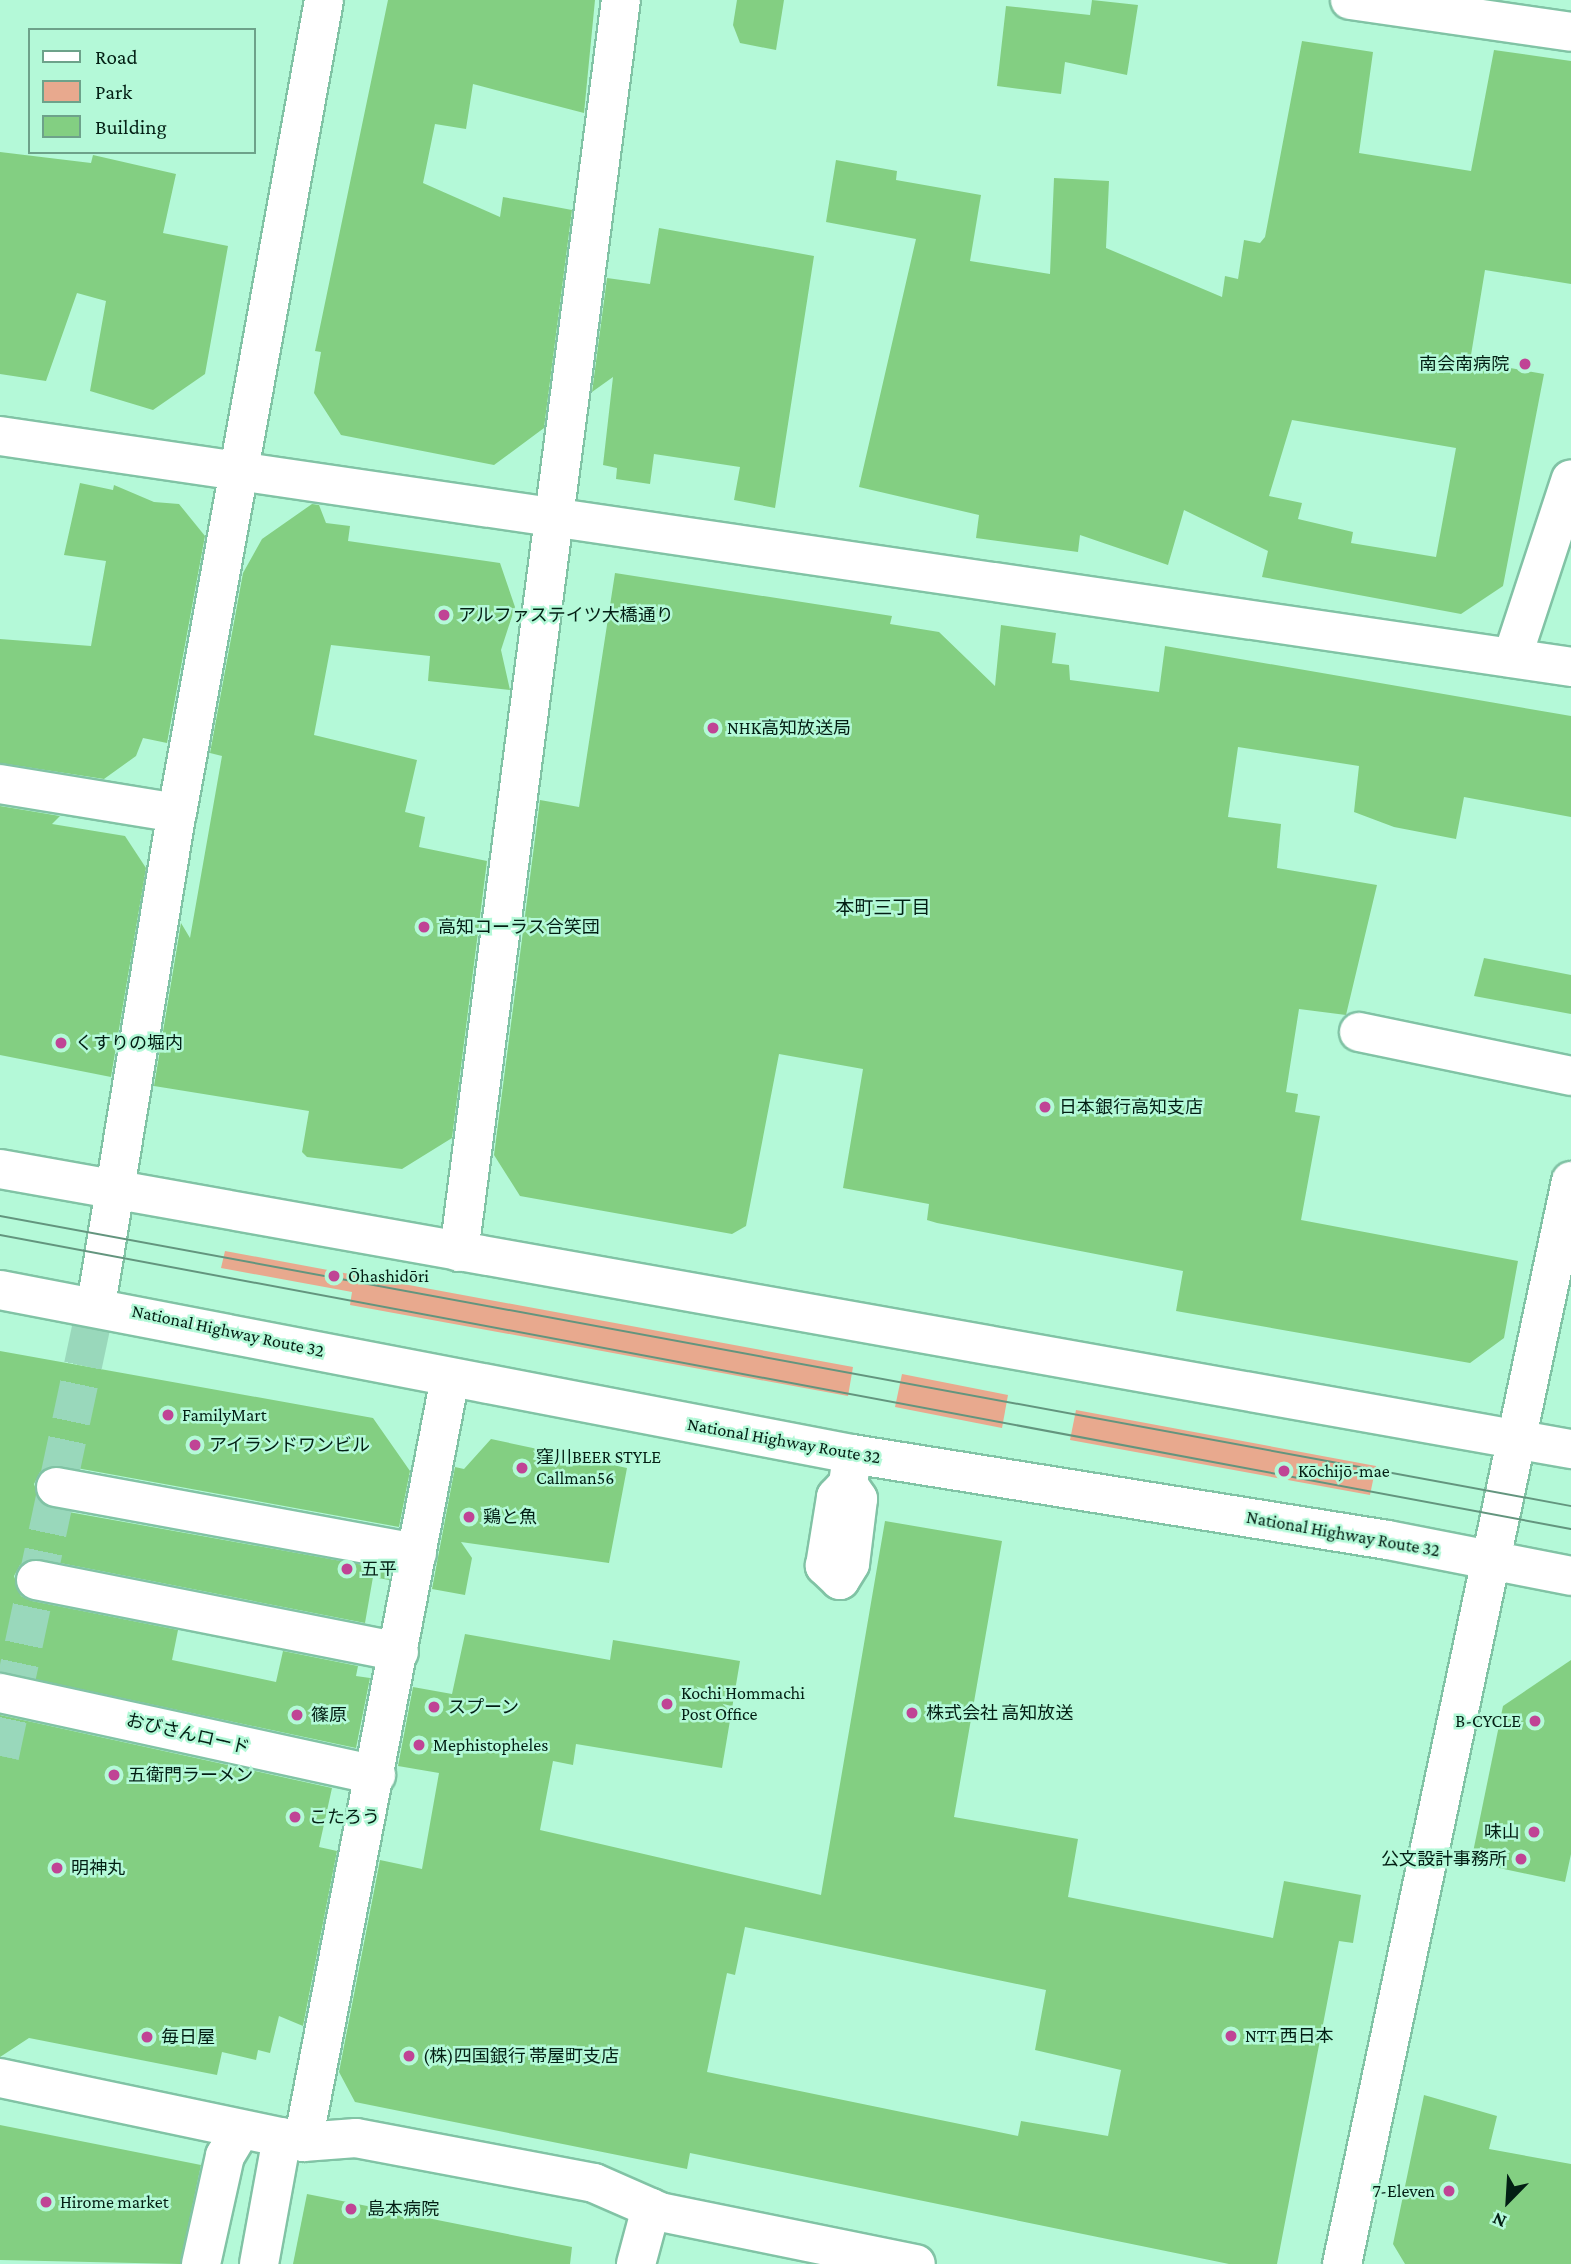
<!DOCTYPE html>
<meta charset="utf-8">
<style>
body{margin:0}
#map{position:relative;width:1571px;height:2264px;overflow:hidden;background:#b4f9d8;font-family:"Crimson Pro","Noto Sans JP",serif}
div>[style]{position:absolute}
.green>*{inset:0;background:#e8a98e}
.building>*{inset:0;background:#83cf82}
.minor-tunnel>*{height:38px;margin-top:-19px;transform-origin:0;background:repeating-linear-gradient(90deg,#99d8bb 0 38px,transparent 0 57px)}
.roads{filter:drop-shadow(2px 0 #81c3a5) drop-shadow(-2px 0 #81c3a5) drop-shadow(0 2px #81c3a5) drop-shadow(0 -2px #81c3a5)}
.minor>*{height:38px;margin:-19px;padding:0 19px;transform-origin:19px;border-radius:19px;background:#fff}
.highway>*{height:38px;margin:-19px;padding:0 19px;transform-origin:19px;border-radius:19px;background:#fff}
.tram>*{height:2px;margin:-1px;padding:0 1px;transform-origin:1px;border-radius:1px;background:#63957e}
.dots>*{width:19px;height:19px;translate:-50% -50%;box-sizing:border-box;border:4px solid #b4f9d8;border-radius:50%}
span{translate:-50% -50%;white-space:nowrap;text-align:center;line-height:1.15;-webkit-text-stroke:5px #b4f9d8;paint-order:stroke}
.poi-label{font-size:18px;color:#031f14}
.right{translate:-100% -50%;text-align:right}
.left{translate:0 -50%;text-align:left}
.street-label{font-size:18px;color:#031f14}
.neighbourhood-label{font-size:19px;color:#031f14}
.legend{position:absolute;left:28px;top:28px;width:228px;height:126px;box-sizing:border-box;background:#b4f9d8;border:2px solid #6da28a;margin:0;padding:9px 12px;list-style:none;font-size:21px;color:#031f14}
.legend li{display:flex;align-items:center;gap:14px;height:35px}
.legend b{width:35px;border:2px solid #6da28a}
.north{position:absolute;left:1473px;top:2166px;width:70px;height:70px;-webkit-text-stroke:5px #b4f9d8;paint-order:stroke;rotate:204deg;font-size:19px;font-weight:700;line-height:28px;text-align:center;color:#031f14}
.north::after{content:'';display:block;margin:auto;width:24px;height:32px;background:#031f14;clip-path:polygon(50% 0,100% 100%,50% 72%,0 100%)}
</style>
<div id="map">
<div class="green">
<div style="clip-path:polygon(225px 1251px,853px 1367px,848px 1396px,350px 1305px,352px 1292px,221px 1268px)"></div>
<div style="clip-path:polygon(902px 1374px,1008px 1395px,1002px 1428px,895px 1407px)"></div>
<div style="clip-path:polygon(1076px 1410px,1376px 1466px,1370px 1495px,1070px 1440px)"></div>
</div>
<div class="building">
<div style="clip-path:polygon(388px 0,595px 0,584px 113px,473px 84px,466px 129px,435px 124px,423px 183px,500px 217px,503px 197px,572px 210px,544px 428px,494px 465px,341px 435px,314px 393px,321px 352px,315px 351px)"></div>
<div style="clip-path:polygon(737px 0,784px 0,776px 50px,740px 43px,733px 25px)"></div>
<div style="clip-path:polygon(1092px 0,1138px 5px,1127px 75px,1065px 62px,1061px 94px,997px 86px,1006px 6px,1090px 15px)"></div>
<div style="clip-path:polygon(evenodd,1302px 41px,1373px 52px,1359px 153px,1471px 171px,1494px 50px,1571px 61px,1571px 284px,1485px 270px,1470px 361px,1544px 374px,1503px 586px,1461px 614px,1262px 577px,1268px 551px,1184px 510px,1168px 565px,1080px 535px,1078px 552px,976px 538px,979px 515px,859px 487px,916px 239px,826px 222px,836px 160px,897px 171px,896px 180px,981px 195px,970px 261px,1050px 274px,1054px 178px,1109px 181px,1106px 248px,1222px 297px,1225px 276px,1238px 279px,1244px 240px,1260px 243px,1265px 237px,1302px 41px,1292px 420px,1456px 448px,1436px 557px,1351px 543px,1353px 532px,1298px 519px,1302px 503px,1269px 496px,1292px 420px)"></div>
<div style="clip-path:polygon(0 152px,91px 163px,93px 155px,176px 174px,163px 233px,228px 246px,205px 374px,153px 410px,90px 391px,106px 301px,77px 293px,46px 381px,0 374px)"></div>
<div style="clip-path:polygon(659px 228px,814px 256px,775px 508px,734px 500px,740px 467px,654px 454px,650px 484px,616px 479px,617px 468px,603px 465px,613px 377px,592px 392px,607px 278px,650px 284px)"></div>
<div style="clip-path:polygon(80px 483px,113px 490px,114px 485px,154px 502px,179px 504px,205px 536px,167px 743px,143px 738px,136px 756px,104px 779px,0 763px,0 639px,91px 646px,106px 561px,64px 555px)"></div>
<div style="clip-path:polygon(312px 504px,319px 505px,326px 523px,350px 526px,348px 541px,500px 563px,515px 607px,501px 650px,510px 690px,428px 681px,430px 656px,331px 645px,314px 735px,417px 760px,405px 812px,425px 817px,419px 847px,487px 861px,452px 1138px,402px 1169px,307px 1157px,302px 1152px,309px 1111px,154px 1086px,181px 923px,190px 938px,222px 756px,210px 753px,243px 573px,262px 539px)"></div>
<div style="clip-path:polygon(615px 573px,892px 616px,890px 624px,939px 632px,995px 686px,1001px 625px,1056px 633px,1052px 663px,1069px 665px,1070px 680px,1159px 692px,1165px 646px,1571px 716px,1571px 817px,1464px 797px,1456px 839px,1394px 827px,1354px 812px,1359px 766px,1238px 747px,1228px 817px,1281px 824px,1277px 868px,1377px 885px,1346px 1015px,1299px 1009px,1286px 1092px,1298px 1094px,1295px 1112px,1320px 1116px,1301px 1220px,1518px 1261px,1504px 1338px,1470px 1363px,1176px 1311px,1183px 1271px,937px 1223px,927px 1220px,929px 1204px,843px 1188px,863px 1069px,779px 1054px,746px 1226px,732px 1234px,520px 1196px,494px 1155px,540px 800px,579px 807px)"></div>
<div style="clip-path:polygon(0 806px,60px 816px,52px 824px,125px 836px,146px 868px,111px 1077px,0 1055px)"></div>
<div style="clip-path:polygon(1484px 958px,1571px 975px,1571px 1014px,1474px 996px)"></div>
<div style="clip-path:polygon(0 1351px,373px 1418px,410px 1471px,399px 1527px,60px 1465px,40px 1472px,34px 1484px,41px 1503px,52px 1509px,391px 1570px,389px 1580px,373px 1577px,365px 1623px,40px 1559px,20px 1565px,14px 1576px,21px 1596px,32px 1601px,178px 1630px,172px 1660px,276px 1682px,283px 1651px,358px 1666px,356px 1676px,370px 1678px,356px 1748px,0 1672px)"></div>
<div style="clip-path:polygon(491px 1439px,627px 1468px,609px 1563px,461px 1542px,472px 1558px,465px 1595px,432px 1589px,455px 1467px,464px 1469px)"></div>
<div style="clip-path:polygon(evenodd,885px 1521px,1002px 1541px,954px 1817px,1078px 1839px,1068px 1897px,1273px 1938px,1284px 1881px,1361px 1895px,1353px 1943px,1339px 1941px,1277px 2264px,1229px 2264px,690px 2153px,687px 2169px,355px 2102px,339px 2072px,380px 1860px,422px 1869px,439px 1773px,398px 1766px,413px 1687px,452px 1694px,465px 1634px,610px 1660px,613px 1640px,740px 1661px,722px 1768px,576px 1744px,573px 1765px,553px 1761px,540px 1830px,821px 1895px,885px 1521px,745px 1927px,1046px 1990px,1035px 2050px,1121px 2070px,1108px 2136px,1021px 2121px,1018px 2136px,707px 2072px,727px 1973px,735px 1975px,745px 1927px)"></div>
<div style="clip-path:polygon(1571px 1660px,1571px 1854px,1565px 1882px,1471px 1862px,1503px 1706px)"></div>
<div style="clip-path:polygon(0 1715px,332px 1788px,319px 1847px,337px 1851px,303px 2026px,279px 2016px,270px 2053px,258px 2050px,256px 2060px,222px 2052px,217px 2075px,29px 2038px,0 2057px)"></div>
<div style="clip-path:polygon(1424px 2095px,1497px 2116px,1489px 2149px,1571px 2164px,1571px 2264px,1405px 2264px,1393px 2244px)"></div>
<div style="clip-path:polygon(0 2125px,201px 2165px,180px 2264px,0 2260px)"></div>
<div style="clip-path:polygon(307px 2194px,572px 2247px,570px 2264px,293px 2264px)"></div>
</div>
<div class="minor-tunnel">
<div style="left:0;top:1756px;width:461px;rotate:-78deg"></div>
</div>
<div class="roads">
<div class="minor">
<div style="left:1350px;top:0;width:223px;rotate:8.2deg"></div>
<div style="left:0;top:436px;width:1588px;rotate:8.36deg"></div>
<div style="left:1512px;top:658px;width:188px;rotate:-71.8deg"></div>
<div style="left:0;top:784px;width:179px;rotate:9.3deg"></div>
<div style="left:1359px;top:1032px;width:217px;rotate:11.7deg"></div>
<div style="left:459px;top:1252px;width:1262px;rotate:-82.63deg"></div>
<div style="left:96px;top:1305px;width:499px;rotate:-80.7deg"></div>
<div style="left:177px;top:813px;width:826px;rotate:-79.75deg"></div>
<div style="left:848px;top:1484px;width:18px;rotate:56deg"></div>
<div style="left:858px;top:1499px;width:65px;rotate:97deg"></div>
<div style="left:850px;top:1564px;width:19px;rotate:122deg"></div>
<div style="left:840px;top:1580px;width:21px;rotate:-137deg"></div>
<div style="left:825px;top:1566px;width:70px;rotate:-80.9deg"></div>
<div style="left:836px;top:1497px;width:18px;rotate:-47deg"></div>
<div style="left:848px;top:1484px;width:30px;rotate:-82deg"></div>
<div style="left:56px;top:1487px;width:367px;rotate:10.4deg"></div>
<div style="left:36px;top:1580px;width:370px;rotate:11.2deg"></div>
<div style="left:0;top:1693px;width:385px;rotate:12.3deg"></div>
<div style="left:0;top:2078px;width:310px;rotate:11.9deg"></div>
<div style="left:303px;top:2142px;width:53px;rotate:-4.3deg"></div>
<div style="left:356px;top:2138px;width:242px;rotate:10.7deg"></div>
<div style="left:594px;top:2183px;width:72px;rotate:23.7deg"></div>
<div style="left:660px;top:2212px;width:261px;rotate:11.5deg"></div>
<div style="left:303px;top:2142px;width:778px;rotate:-79.11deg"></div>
<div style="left:201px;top:2264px;width:111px;rotate:-77.5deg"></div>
<div style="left:225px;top:2156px;width:31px;rotate:-59deg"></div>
<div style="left:259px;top:2264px;width:129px;rotate:-79.7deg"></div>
<div style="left:636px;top:2264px;width:58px;rotate:-75deg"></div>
<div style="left:1342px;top:2264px;width:1107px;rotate:-78.06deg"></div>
</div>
<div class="highway">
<div style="left:0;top:1169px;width:1596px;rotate:10.11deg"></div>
<div style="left:0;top:1290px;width:868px;rotate:10.9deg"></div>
<div style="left:852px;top:1454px;width:543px;rotate:9.12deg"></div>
<div style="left:1388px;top:1540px;width:187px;rotate:11.1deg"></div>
</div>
</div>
<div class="tram">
<div style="left:0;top:1216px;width:1598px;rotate:10.46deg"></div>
<div style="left:0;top:1235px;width:1598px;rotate:10.6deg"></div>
</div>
<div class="dots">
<div style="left:1525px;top:364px;background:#c04495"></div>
<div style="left:444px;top:615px;background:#c04495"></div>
<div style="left:713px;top:728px;background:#c04495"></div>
<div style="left:424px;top:927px;background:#c04495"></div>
<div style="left:61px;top:1043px;background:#c04495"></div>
<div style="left:1045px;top:1107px;background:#c04495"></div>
<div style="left:334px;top:1276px;background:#c04495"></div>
<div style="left:168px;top:1415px;background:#c04495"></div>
<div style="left:195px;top:1445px;background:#c04495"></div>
<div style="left:522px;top:1468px;background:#c04495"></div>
<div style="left:1284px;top:1471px;background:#c04495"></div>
<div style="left:469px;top:1517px;background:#c04495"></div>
<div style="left:347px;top:1569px;background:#c04495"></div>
<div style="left:667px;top:1704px;background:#c04495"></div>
<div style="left:434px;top:1707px;background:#c04495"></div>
<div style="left:912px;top:1713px;background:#c04495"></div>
<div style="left:297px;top:1715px;background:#c04495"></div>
<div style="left:1535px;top:1721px;background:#c04495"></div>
<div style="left:419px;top:1745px;background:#c04495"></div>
<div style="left:114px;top:1775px;background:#c04495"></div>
<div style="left:295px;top:1817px;background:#c04495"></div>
<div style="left:1534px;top:1832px;background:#c04495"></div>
<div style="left:1521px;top:1859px;background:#c04495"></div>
<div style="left:57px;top:1868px;background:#c04495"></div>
<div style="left:1231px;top:2036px;background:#c04495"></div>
<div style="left:147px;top:2037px;background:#c04495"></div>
<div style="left:409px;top:2056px;background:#c04495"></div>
<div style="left:1449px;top:2191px;background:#c04495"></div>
<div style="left:46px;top:2202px;background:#c04495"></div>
<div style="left:351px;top:2209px;background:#c04495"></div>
</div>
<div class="poi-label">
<span class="right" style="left:1509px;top:364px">南会南病院</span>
<span class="left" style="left:458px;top:615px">アルファステイツ大橋通り</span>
<span class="left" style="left:727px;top:728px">NHK高知放送局</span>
<span class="left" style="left:438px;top:927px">高知コーラス合笑団</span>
<span class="left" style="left:75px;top:1043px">くすりの堀内</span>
<span class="left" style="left:1059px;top:1107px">日本銀行高知支店</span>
<span class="left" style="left:348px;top:1276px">Ōhashidōri</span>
<span class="left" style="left:182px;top:1415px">FamilyMart</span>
<span class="left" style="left:209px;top:1445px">アイランドワンビル</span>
<span class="left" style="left:536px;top:1468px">窪川BEER STYLE<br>Callman56</span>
<span class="left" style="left:1298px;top:1471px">Kōchijō-mae</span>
<span class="left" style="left:483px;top:1517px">鶏と魚</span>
<span class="left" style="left:361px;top:1569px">五平</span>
<span class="left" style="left:681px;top:1704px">Kochi Hommachi<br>Post Office</span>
<span class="left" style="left:448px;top:1707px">スプーン</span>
<span class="left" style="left:926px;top:1713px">株式会社 高知放送</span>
<span class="left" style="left:311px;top:1715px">篠原</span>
<span class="right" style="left:1521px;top:1721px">B-CYCLE</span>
<span class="left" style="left:433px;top:1745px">Mephistopheles</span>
<span class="left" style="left:128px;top:1775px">五衛門ラーメン</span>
<span class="left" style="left:309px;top:1817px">こたろう</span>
<span class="right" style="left:1520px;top:1832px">味山</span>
<span class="right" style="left:1507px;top:1859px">公文設計事務所</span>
<span class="left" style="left:71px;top:1868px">明神丸</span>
<span class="left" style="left:1245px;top:2036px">NTT 西日本</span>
<span class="left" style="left:161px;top:2037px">毎日屋</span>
<span class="left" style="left:423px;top:2056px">(株)四国銀行 帯屋町支店</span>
<span class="right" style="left:1435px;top:2191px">7-Eleven</span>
<span class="left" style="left:60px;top:2202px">Hirome market</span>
<span class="left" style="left:367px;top:2209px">島本病院</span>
</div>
<div class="street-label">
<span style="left:228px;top:1331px;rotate:12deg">National Highway Route 32</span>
<span style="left:784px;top:1441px;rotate:10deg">National Highway Route 32</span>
<span style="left:1343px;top:1534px;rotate:10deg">National Highway Route 32</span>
<span style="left:188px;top:1734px;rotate:13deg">おびさんロード</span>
</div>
<div class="neighbourhood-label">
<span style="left:883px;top:908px">本町三丁目</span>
</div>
<ul class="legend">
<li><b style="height:9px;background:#fff"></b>Road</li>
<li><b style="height:19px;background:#e8a98e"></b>Park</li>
<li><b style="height:19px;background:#83cf82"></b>Building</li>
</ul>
<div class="north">N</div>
</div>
